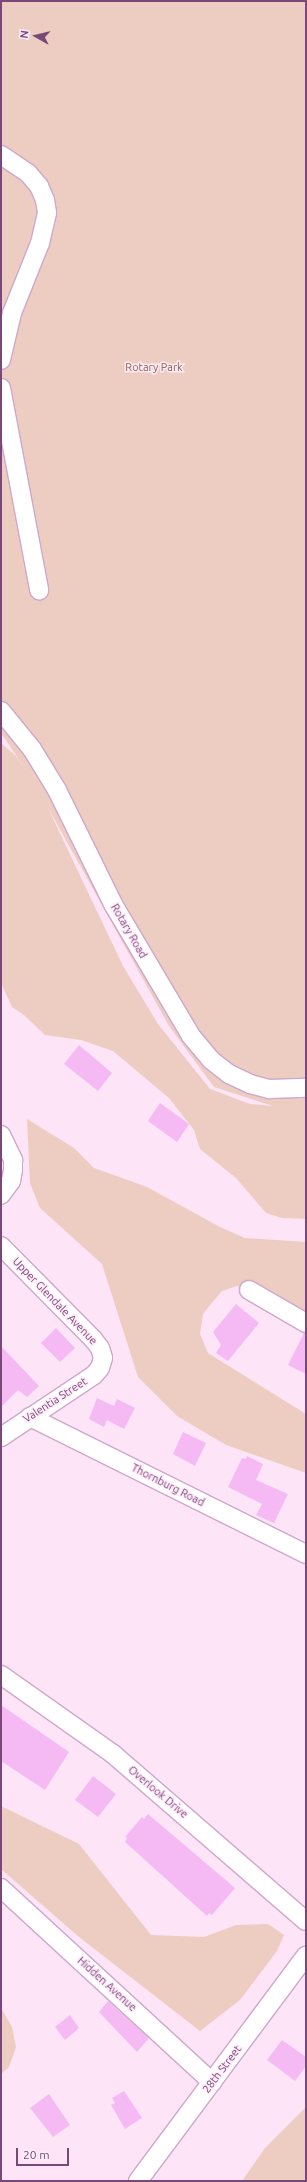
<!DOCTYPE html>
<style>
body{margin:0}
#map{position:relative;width:307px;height:2182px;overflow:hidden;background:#fee4f7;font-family:Ubuntu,sans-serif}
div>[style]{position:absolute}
.green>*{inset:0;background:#edccc1}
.building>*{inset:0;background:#f5baf3}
.roads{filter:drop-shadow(1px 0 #cea7cb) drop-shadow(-1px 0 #cea7cb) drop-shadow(0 1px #cea7cb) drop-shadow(0 -1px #cea7cb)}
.minor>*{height:18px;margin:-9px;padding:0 9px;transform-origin:9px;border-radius:9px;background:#fff}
span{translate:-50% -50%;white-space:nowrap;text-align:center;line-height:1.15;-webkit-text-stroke:3px #ffecfa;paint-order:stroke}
.park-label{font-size:11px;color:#8c5c43}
.street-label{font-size:11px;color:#794879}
.frame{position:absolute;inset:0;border:2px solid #794879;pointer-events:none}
.north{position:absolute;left:16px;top:16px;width:40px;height:40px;-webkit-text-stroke:3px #ffecfa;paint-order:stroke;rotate:278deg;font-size:11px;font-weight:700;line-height:16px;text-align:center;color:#794879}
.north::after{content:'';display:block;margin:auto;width:14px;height:18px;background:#794879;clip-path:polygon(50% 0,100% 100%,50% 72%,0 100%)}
.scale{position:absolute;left:16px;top:2148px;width:53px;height:18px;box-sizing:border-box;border:2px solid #794879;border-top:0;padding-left:5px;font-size:12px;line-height:14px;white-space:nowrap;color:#794879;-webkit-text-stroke:3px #ffecfa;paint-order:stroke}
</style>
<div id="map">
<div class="green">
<div style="clip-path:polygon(evenodd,1px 1px,306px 1px,306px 1219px,282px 1218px,266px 1213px,236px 1178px,200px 1149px,194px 1130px,169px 1098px,113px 1051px,81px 1040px,45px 1035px,24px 1015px,12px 1007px,1px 983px,1px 743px,16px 756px,28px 773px,1px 733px,1px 1px,47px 806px,169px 1026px,214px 1087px,273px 1106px,250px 1104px,210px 1089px,158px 1024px,123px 966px,47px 806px)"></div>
<div style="clip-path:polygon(27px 1119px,74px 1148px,94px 1168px,147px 1187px,220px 1227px,245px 1238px,306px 1242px,306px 1316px,253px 1287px,237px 1286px,222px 1291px,210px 1305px,203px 1314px,200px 1334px,208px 1353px,306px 1414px,306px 1473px,226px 1445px,177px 1416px,138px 1377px,102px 1264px,40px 1208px,30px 1183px)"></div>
<div style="clip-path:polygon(1px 1806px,79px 1844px,151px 1935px,204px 1937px,236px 1925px,268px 1924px,284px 1935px,277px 1951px,240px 2000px,200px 2031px,79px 1937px,1px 1869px)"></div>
<div style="clip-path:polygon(1px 2008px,12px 2027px,16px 2047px,9px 2067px,1px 2074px)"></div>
<div style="clip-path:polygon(306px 2107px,306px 2181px,242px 2181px,265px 2148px)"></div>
</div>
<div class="building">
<div style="clip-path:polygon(79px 1045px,112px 1073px,98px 1091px,64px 1064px)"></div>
<div style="clip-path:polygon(160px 1103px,189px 1124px,177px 1142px,148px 1121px)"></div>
<div style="clip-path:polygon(236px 1304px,259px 1323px,228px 1361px,216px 1353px,221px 1345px,213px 1332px)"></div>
<div style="clip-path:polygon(56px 1328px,75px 1348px,60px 1362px,41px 1343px)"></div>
<div style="clip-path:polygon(304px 1333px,306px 1333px,306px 1374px,288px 1365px)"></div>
<div style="clip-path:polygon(1px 1346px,39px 1386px,27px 1397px,18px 1390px,1px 1407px)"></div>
<div style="clip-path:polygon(97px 1398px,114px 1406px,117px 1399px,135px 1408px,124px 1429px,107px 1420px,104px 1427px,89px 1419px)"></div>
<div style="clip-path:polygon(183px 1432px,206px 1443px,195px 1466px,173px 1454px)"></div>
<div style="clip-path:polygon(247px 1456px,263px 1464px,256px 1480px,288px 1494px,274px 1523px,256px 1515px,262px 1504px,228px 1487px,242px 1458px,246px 1459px)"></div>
<div style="clip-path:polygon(1px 1705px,69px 1752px,45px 1790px,1px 1761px)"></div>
<div style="clip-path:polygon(93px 1776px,116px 1794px,98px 1817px,75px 1800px)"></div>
<div style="clip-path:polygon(148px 1814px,235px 1888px,212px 1915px,209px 1913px,207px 1916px,125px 1842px,127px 1838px,125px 1837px,142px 1817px,144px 1819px)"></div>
<div style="clip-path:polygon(108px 2001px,149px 2038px,137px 2052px,99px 2012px)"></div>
<div style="clip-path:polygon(70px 2015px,79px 2028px,65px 2040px,55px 2027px)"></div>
<div style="clip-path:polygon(282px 2040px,306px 2057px,306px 2066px,295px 2081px,267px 2060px)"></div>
<div style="clip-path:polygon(124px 2091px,142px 2118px,125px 2129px,111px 2105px,115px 2103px,112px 2098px)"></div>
<div style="clip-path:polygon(49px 2094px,70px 2125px,53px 2137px,30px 2108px)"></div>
</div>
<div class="roads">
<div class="minor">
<div style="left:1px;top:155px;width:32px;rotate:34deg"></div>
<div style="left:28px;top:173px;width:17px;rotate:50deg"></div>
<div style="left:39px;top:186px;width:15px;rotate:67deg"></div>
<div style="left:45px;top:200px;width:13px;rotate:81deg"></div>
<div style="left:47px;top:213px;width:31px;rotate:103deg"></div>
<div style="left:40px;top:243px;width:75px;rotate:111.8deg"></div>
<div style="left:12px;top:313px;width:48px;rotate:103.2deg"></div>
<div style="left:1px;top:388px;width:206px;rotate:79.3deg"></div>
<div style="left:1px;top:711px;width:49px;rotate:50.8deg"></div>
<div style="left:32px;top:749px;width:48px;rotate:58.6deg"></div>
<div style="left:57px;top:790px;width:127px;rotate:63.8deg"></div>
<div style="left:113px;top:904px;width:153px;rotate:59.4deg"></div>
<div style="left:191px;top:1036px;width:31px;rotate:50deg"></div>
<div style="left:211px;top:1060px;width:23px;rotate:38deg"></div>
<div style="left:229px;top:1074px;width:23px;rotate:25deg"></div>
<div style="left:250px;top:1084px;width:20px;rotate:15deg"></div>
<div style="left:269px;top:1089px;width:37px;rotate:-2deg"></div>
<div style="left:1px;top:1135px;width:28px;rotate:64deg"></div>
<div style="left:13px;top:1160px;width:10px;rotate:90deg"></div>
<div style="left:13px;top:1170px;width:11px;rotate:100deg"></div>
<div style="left:11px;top:1181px;width:17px;rotate:126deg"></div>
<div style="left:1px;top:1246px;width:131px;rotate:45.3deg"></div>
<div style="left:93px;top:1339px;width:11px;rotate:52deg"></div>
<div style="left:100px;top:1348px;width:10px;rotate:73deg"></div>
<div style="left:103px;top:1358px;width:10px;rotate:107deg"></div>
<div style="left:100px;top:1368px;width:9px;rotate:131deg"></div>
<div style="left:94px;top:1375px;width:112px;rotate:146.3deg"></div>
<div style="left:249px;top:1290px;width:66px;rotate:30.1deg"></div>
<div style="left:30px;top:1417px;width:308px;rotate:26.4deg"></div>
<div style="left:1px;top:1675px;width:137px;rotate:35.2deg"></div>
<div style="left:113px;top:1754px;width:255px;rotate:40.9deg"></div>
<div style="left:1px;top:1888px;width:287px;rotate:42.6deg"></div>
<div style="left:138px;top:2181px;width:281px;rotate:-53.3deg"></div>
</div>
</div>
<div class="park-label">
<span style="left:154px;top:367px">Rotary Park</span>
</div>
<div class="street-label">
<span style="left:129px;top:931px;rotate:60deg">Rotary Road</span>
<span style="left:55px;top:1301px;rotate:46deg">Upper Glendale Avenue</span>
<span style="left:55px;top:1400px;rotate:-33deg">Valentia Street</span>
<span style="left:168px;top:1485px;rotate:27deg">Thornburg Road</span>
<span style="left:158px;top:1792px;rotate:40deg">Overlook Drive</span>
<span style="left:107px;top:1984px;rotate:42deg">Hidden Avenue</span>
<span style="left:222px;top:2069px;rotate:-53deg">28th Street</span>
</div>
<div class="frame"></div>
<div class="north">N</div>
<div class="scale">20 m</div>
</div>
